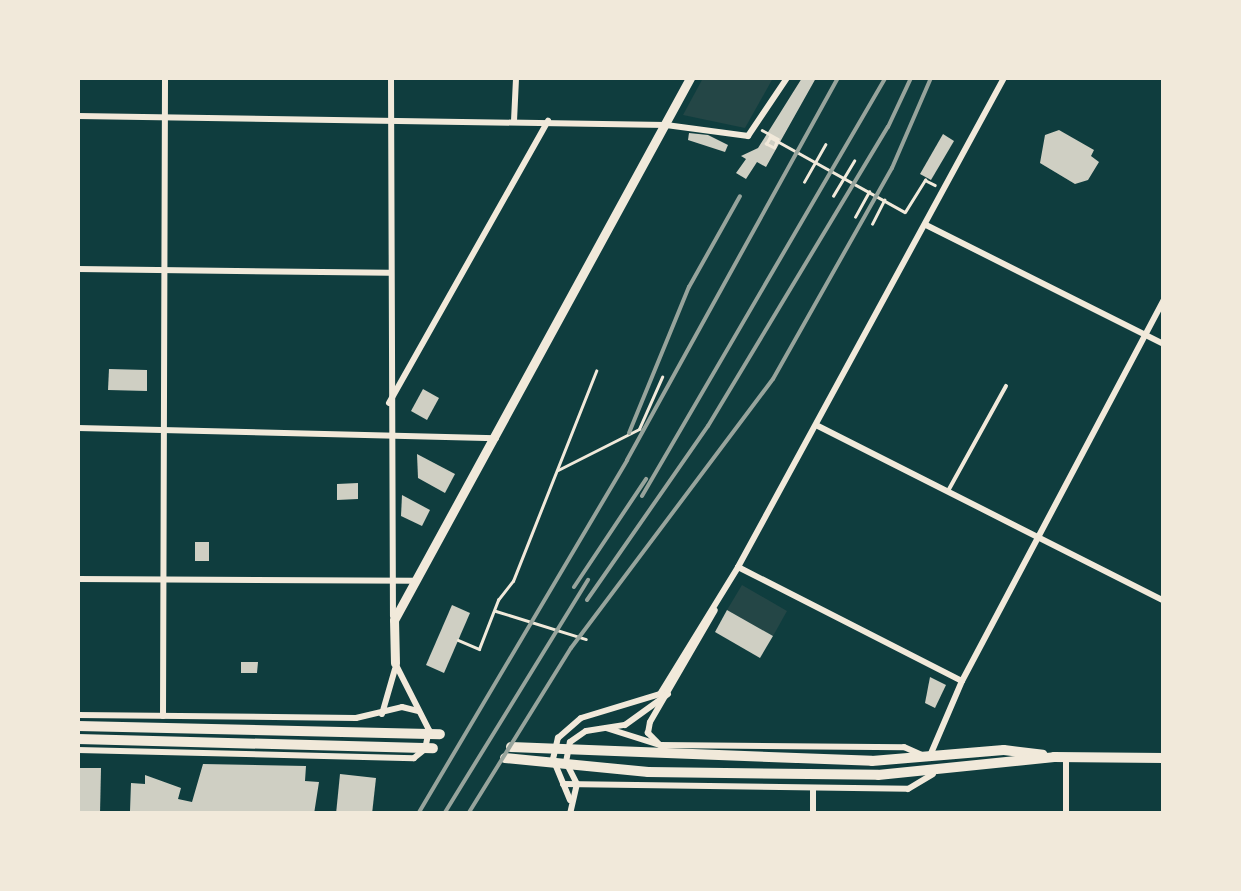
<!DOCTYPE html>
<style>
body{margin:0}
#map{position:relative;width:1241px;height:891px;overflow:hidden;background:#0f3d3e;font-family:"Libre Baskerville",serif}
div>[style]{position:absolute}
.green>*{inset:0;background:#244646}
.building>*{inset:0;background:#cfcfc3}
.path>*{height:2.5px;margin:-1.25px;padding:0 1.25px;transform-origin:1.25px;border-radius:1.25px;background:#f1e9da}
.service>*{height:4px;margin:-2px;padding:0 2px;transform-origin:2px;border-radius:2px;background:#f1e9da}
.minor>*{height:6px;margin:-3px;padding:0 3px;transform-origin:3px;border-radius:3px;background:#f1e9da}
.tertiary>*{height:9px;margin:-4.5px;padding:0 4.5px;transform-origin:4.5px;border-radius:4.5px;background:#f1e9da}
.primary>*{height:10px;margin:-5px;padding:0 5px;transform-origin:5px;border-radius:5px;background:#f1e9da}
.rail>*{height:4px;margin:-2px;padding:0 2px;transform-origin:2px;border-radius:2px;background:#97a49c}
span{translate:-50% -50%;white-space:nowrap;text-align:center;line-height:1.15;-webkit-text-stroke:10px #f1e9da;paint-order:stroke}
.frame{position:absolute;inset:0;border:80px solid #f1e9da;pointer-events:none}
</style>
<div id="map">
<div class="green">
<div style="clip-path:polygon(703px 78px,773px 78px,745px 128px,683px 115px)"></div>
<div style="clip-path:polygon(742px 585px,787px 611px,773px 636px,727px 610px)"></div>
</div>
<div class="building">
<div style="clip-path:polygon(802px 78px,816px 78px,766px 167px,757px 162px,746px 179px,736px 173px,746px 159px,741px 156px,758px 148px)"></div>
<div style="clip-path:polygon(1059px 130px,1094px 150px,1091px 156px,1099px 162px,1088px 180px,1075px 184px,1040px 163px,1045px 135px)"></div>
<div style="clip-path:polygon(689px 133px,708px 135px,728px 145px,725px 152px,688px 140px)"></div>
<div style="clip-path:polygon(943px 134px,954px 141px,931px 180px,920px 174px)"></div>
<div style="clip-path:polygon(109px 369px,147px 370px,147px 391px,108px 390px)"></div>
<div style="clip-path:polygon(423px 389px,439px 398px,427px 420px,411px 411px)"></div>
<div style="clip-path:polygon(417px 454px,455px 474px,445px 493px,418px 478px)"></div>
<div style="clip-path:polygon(358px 483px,358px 499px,337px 500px,337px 484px)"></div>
<div style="clip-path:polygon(402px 495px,430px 510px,422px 526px,401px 516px)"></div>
<div style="clip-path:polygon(195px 542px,209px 542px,209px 561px,195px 561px)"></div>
<div style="clip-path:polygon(452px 605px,470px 613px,444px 673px,426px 665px)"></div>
<div style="clip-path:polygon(727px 610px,773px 636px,760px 658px,715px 632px)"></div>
<div style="clip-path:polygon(241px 662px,258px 662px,257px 673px,241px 673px)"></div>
<div style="clip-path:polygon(930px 677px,946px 685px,935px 708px,925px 703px)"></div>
<div style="clip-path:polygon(203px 764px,306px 766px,305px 781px,319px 782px,314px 814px,130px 811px,131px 783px,145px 784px,145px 775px,181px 788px,178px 799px,192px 802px)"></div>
<div style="clip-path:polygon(78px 768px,101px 768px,100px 814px,78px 814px)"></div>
<div style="clip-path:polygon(340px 774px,376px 778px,372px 814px,336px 814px)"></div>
</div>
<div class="path">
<div style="left:762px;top:130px;width:18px;rotate:29deg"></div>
<div style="left:778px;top:139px;width:9px;rotate:111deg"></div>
<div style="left:774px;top:148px;width:9px;rotate:-153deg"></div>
<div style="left:766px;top:144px;width:8px;rotate:-60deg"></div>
<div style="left:770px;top:137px;width:154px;rotate:29.1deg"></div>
<div style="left:905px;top:212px;width:38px;rotate:-58deg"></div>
<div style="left:925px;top:180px;width:11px;rotate:27deg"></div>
<div style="left:804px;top:182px;width:43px;rotate:-60.4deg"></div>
<div style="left:833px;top:196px;width:41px;rotate:-59deg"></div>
<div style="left:855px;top:217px;width:29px;rotate:-61deg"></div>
<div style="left:872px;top:224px;width:27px;rotate:-63deg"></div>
<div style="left:558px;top:470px;width:91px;rotate:-26.8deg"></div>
<div style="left:639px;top:429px;width:57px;rotate:-66.1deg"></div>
<div style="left:496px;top:611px;width:94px;rotate:17.3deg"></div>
<div style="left:458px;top:640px;width:23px;rotate:23deg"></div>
<div style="left:479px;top:649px;width:53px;rotate:-68.8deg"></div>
<div style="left:498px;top:600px;width:24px;rotate:-52deg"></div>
<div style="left:513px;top:581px;width:226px;rotate:-68.4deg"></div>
</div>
<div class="service">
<div style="left:948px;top:491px;width:120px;rotate:-61.1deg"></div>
</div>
<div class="minor">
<div style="left:391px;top:78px;width:538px;rotate:89.79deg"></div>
<div style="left:78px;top:116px;width:588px;rotate:0.88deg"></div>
<div style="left:666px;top:125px;width:83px;rotate:7.6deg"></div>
<div style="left:748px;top:136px;width:70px;rotate:-56.1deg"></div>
<div style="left:514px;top:121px;width:43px;rotate:-87.3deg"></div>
<div style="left:926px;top:225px;width:266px;rotate:26.6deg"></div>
<div style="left:78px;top:269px;width:311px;rotate:0.7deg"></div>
<div style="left:389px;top:403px;width:324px;rotate:-60.6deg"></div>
<div style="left:816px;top:425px;width:390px;rotate:26.8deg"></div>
<div style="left:78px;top:428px;width:418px;rotate:1.4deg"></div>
<div style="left:738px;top:567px;width:251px;rotate:27deg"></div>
<div style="left:78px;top:579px;width:338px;rotate:0.3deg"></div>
<div style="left:382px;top:714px;width:47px;rotate:-73.9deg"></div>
<div style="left:78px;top:715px;width:278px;rotate:0.6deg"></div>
<div style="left:356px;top:718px;width:47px;rotate:-13.4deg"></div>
<div style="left:402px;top:707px;width:16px;rotate:14deg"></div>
<div style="left:163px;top:716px;width:638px;rotate:-89.82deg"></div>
<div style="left:606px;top:728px;width:57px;rotate:17.5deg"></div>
<div style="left:660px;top:745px;width:244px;rotate:0.5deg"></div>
<div style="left:904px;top:747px;width:27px;rotate:24deg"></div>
<div style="left:929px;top:758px;width:84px;rotate:-66.8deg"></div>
<div style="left:962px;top:681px;width:432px;rotate:-62.1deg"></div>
<div style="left:659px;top:744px;width:16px;rotate:-135deg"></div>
<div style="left:648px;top:733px;width:11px;rotate:-80deg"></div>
<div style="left:650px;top:722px;width:129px;rotate:-59.9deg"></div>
<div style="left:78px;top:750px;width:336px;rotate:1.4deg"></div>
<div style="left:414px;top:758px;width:14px;rotate:-39deg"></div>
<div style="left:425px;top:749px;width:19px;rotate:-78deg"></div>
<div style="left:429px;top:730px;width:75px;rotate:-116.9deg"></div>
<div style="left:563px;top:784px;width:345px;rotate:0.8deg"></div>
<div style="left:908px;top:789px;width:29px;rotate:-31deg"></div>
<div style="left:570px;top:800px;width:44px;rotate:-112.5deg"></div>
<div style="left:553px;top:759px;width:22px;rotate:-77deg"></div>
<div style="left:558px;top:738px;width:30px;rotate:-41deg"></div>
<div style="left:581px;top:718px;width:83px;rotate:-16.9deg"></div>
<div style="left:660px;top:694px;width:149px;rotate:-58.4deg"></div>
<div style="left:738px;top:567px;width:557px;rotate:-61.46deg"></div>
<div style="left:570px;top:814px;width:31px;rotate:-77deg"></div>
<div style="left:577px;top:784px;width:25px;rotate:-117deg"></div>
<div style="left:566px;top:762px;width:20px;rotate:-79deg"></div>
<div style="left:570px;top:742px;width:19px;rotate:-35deg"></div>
<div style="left:586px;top:731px;width:39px;rotate:-9deg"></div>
<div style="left:625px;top:725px;width:53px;rotate:-35.8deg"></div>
<div style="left:813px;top:814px;width:26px;rotate:-90deg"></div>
<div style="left:1066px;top:814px;width:56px;rotate:-90deg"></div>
</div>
<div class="tertiary">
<div style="left:395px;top:663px;width:43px;rotate:-91.3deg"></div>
<div style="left:394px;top:620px;width:618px;rotate:-61.36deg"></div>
</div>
<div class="primary">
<div style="left:78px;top:726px;width:362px;rotate:1.3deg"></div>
<div style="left:78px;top:739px;width:355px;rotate:1.5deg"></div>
<div style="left:511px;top:747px;width:361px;rotate:2.2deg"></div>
<div style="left:872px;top:761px;width:132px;rotate:-4.8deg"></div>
<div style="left:1004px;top:750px;width:39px;rotate:7deg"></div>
<div style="left:505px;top:758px;width:144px;rotate:5.6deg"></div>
<div style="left:648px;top:772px;width:230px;rotate:0.7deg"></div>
<div style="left:878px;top:775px;width:177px;rotate:-5.8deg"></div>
<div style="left:1054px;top:757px;width:110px;rotate:0.5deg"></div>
</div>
<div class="rail">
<div style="left:629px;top:433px;width:158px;rotate:-67.7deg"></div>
<div style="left:689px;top:287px;width:104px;rotate:-60.7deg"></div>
<div style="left:642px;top:496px;width:484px;rotate:-59.8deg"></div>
<div style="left:574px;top:587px;width:130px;rotate:-56.3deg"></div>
<div style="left:587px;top:600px;width:212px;rotate:-55.2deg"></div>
<div style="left:708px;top:426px;width:349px;rotate:-59deg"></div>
<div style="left:888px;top:127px;width:54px;rotate:-64.9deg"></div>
<div style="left:418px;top:814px;width:411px;rotate:-59.4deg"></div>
<div style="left:627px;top:460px;width:436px;rotate:-61.1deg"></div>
<div style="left:444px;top:814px;width:275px;rotate:-58.4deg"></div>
<div style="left:468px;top:814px;width:195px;rotate:-58.2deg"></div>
<div style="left:571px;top:648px;width:336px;rotate:-53.1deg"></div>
<div style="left:773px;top:379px;width:242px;rotate:-60.6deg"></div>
<div style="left:892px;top:168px;width:98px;rotate:-66.6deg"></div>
</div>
<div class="frame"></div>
</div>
